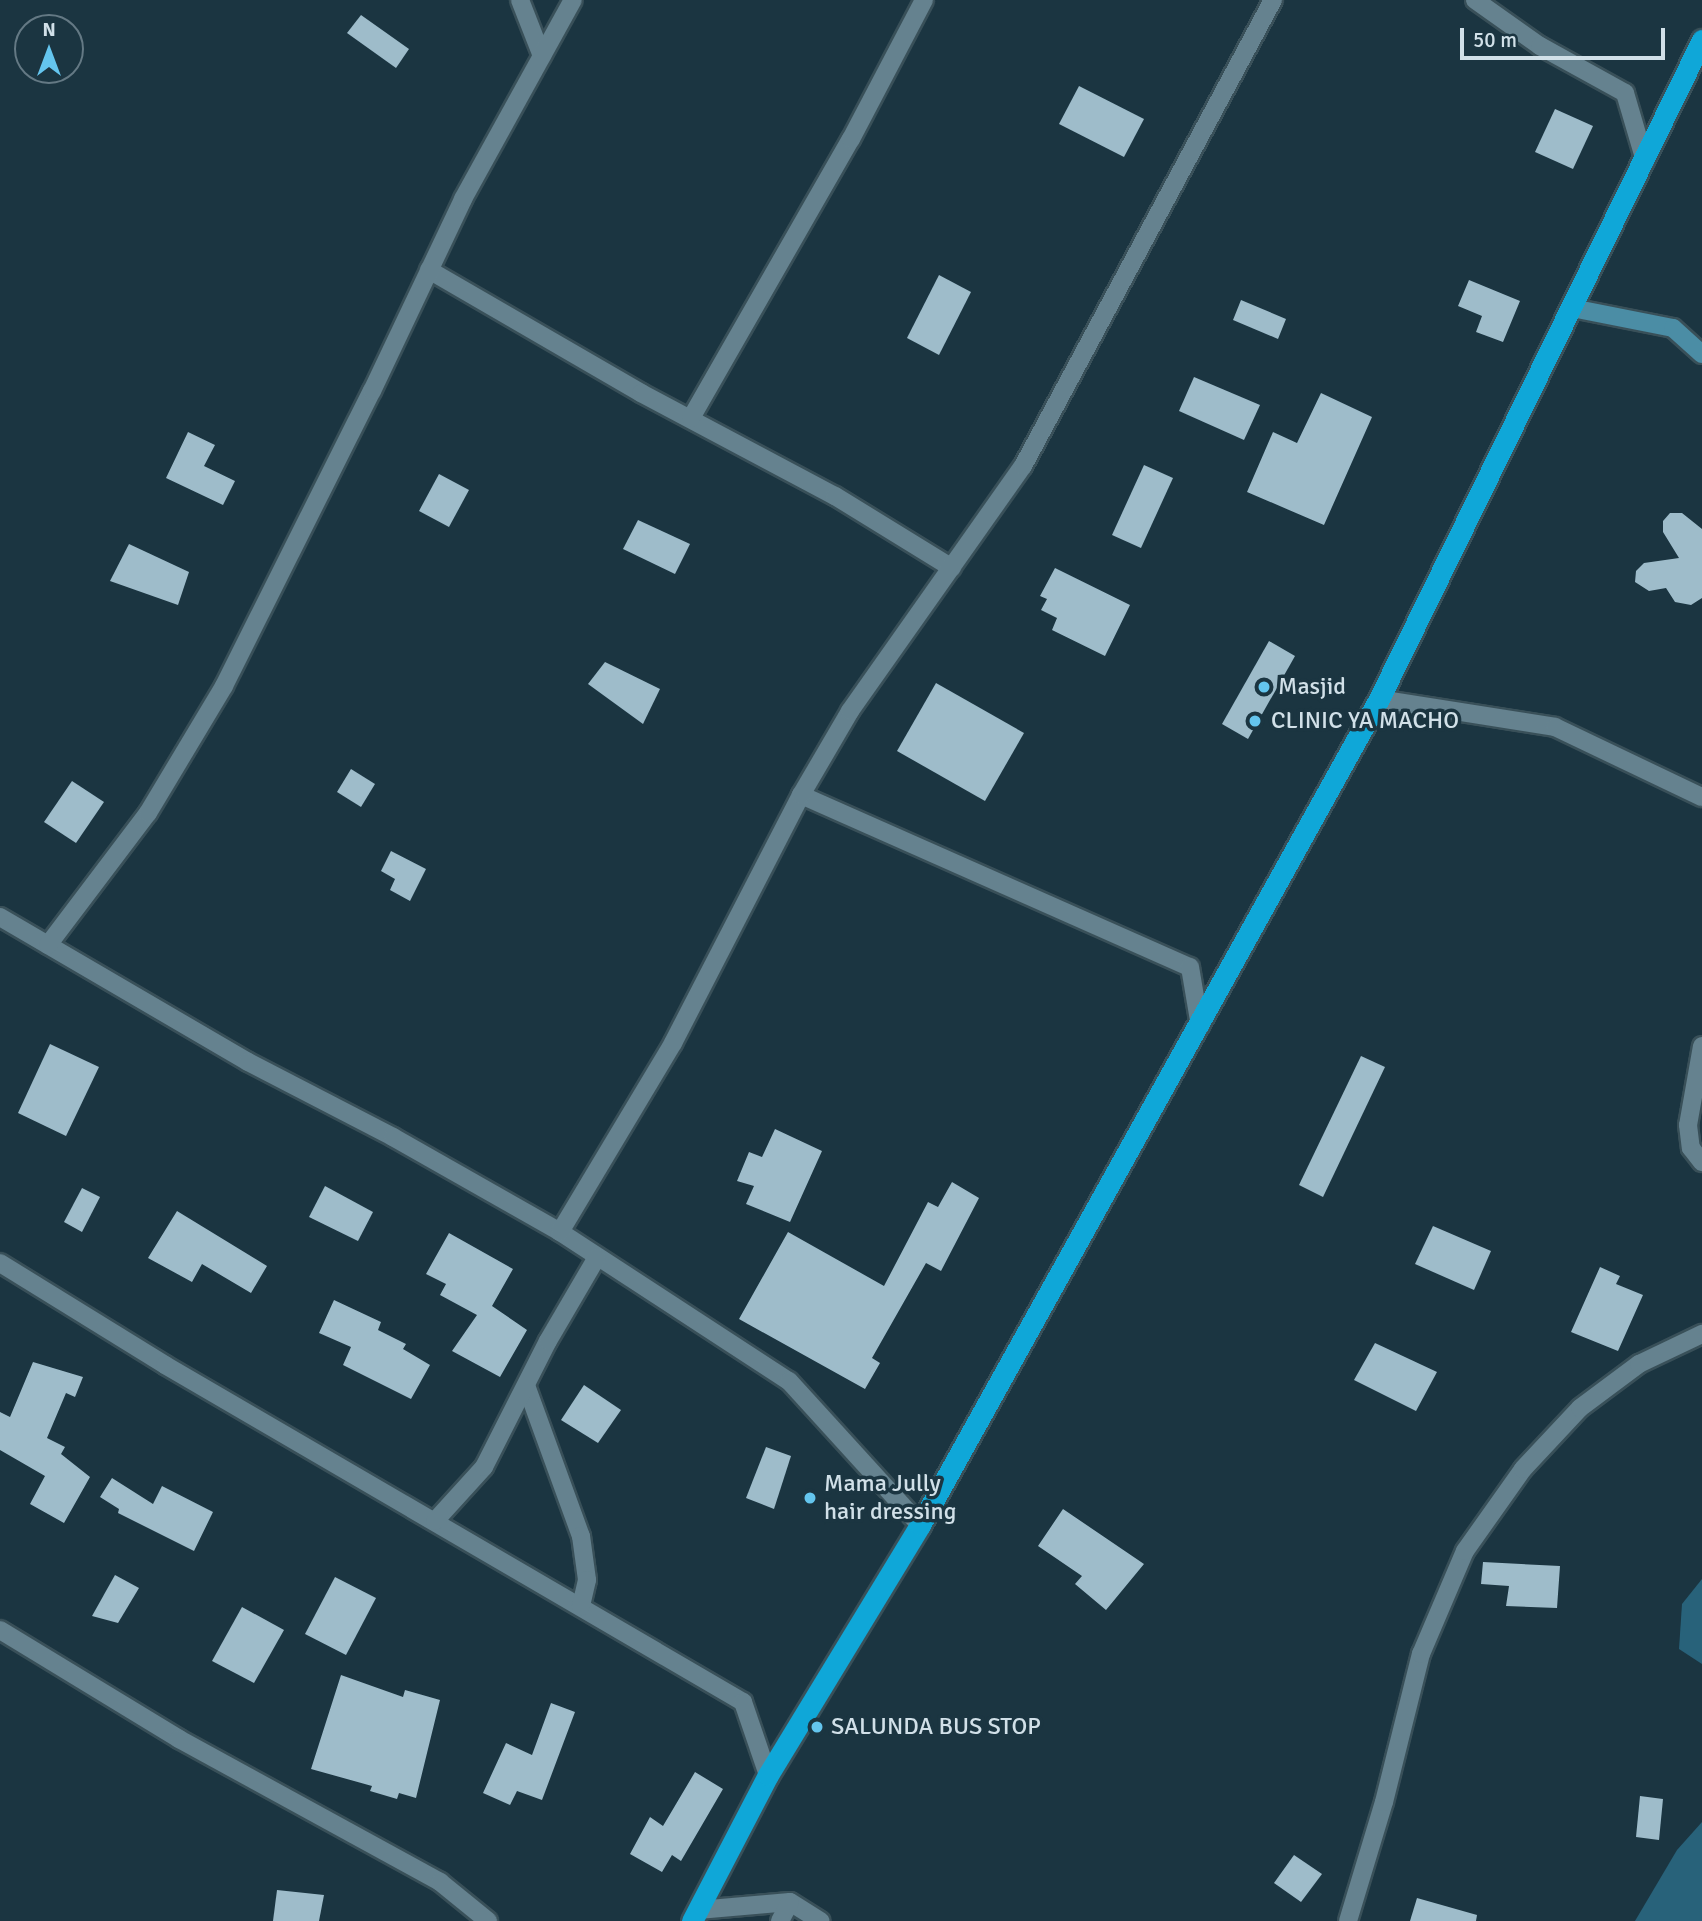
<!DOCTYPE html>
<style>
body{margin:0}
#map{position:relative;width:1702px;height:1921px;overflow:hidden;background:#1b3541;font-family:Signika,sans-serif}
div>[style]{position:absolute}
.forest>*{inset:0;background:#28627a}
.building>*{inset:0;background:#9ebcca}
.roads{filter:drop-shadow(2px 0 #395059) drop-shadow(-2px 0 #395059) drop-shadow(0 2px #395059) drop-shadow(0 -2px #395059)}
.street>*{height:18px;margin:-9px;padding:0 9px;transform-origin:9px;border-radius:9px;background:#65828f}
.secondary>*{height:18px;margin:-9px;padding:0 9px;transform-origin:9px;border-radius:9px;background:#4b8da5}
.highway>*{height:21px;margin:-10.5px;padding:0 10.5px;transform-origin:10.5px;border-radius:10.5px;background:#0fa7d8}
.dots>*{width:19px;height:19px;translate:-50% -50%;box-sizing:border-box;border:4px solid #1b3541;border-radius:50%}
span{translate:-50% -50%;white-space:nowrap;text-align:center;line-height:1.15;-webkit-text-stroke:7px #1b3541;paint-order:stroke}
.poi-label{font-size:24px;color:#d1e0e8}
.left{translate:0 -50%;text-align:left}
.north{position:absolute;left:14px;top:14px;width:70px;height:70px;box-sizing:border-box;background:#1b3541;border:2px solid #647984;border-radius:50%;rotate:0deg;font-size:19px;font-weight:700;line-height:28px;text-align:center;color:#d1e0e8}
.north::after{content:'';display:block;margin:auto;width:24px;height:32px;background:#64c5ee;clip-path:polygon(50% 0,100% 100%,50% 72%,0 100%)}
.scale{position:absolute;left:1460px;top:28px;width:205px;height:32px;box-sizing:border-box;border:4px solid #d1e0e8;border-top:0;padding-left:9px;font-size:21px;line-height:24px;white-space:nowrap;color:#d1e0e8;-webkit-text-stroke:5px #1b3541;paint-order:stroke}
</style>
<div id="map">
<div class="forest">
<div style="clip-path:polygon(1702px 1579px,1702px 1664px,1679px 1649px,1682px 1604px)"></div>
<div style="clip-path:polygon(1702px 1822px,1702px 1921px,1635px 1921px,1677px 1850px)"></div>
</div>
<div class="building">
<div style="clip-path:polygon(361px 15px,409px 49px,396px 68px,347px 33px)"></div>
<div style="clip-path:polygon(1079px 86px,1144px 119px,1124px 157px,1059px 124px)"></div>
<div style="clip-path:polygon(1555px 109px,1593px 126px,1573px 169px,1535px 152px)"></div>
<div style="clip-path:polygon(939px 275px,971px 292px,939px 355px,907px 338px)"></div>
<div style="clip-path:polygon(1469px 280px,1520px 301px,1503px 342px,1476px 332px,1482px 316px,1458px 306px)"></div>
<div style="clip-path:polygon(1241px 300px,1286px 319px,1278px 339px,1233px 320px)"></div>
<div style="clip-path:polygon(1194px 377px,1260px 405px,1244px 440px,1179px 411px)"></div>
<div style="clip-path:polygon(1321px 393px,1372px 417px,1324px 525px,1247px 492px,1273px 432px,1297px 443px)"></div>
<div style="clip-path:polygon(188px 432px,215px 445px,204px 466px,235px 481px,223px 505px,166px 478px)"></div>
<div style="clip-path:polygon(1144px 465px,1173px 478px,1141px 548px,1112px 535px)"></div>
<div style="clip-path:polygon(439px 474px,469px 490px,449px 527px,419px 511px)"></div>
<div style="clip-path:polygon(1670px 513px,1682px 513px,1702px 529px,1702px 598px,1691px 605px,1675px 602px,1666px 588px,1649px 591px,1635px 582px,1636px 571px,1644px 563px,1679px 558px,1663px 532px,1663px 521px)"></div>
<div style="clip-path:polygon(638px 520px,690px 544px,675px 574px,623px 549px)"></div>
<div style="clip-path:polygon(129px 544px,189px 572px,178px 605px,110px 581px)"></div>
<div style="clip-path:polygon(1055px 568px,1130px 605px,1105px 656px,1052px 630px,1057px 618px,1041px 610px,1047px 599px,1040px 596px)"></div>
<div style="clip-path:polygon(1269px 641px,1295px 656px,1248px 739px,1222px 724px)"></div>
<div style="clip-path:polygon(605px 662px,660px 689px,643px 724px,588px 684px)"></div>
<div style="clip-path:polygon(936px 683px,1024px 733px,985px 801px,897px 751px)"></div>
<div style="clip-path:polygon(351px 769px,375px 784px,361px 807px,337px 792px)"></div>
<div style="clip-path:polygon(72px 781px,104px 802px,76px 843px,44px 822px)"></div>
<div style="clip-path:polygon(391px 851px,426px 869px,410px 901px,390px 890px,395px 879px,381px 871px)"></div>
<div style="clip-path:polygon(50px 1044px,99px 1067px,66px 1136px,18px 1113px)"></div>
<div style="clip-path:polygon(1361px 1056px,1385px 1067px,1323px 1197px,1299px 1185px)"></div>
<div style="clip-path:polygon(775px 1129px,822px 1151px,790px 1222px,746px 1204px,754px 1186px,737px 1181px,749px 1152px,762px 1157px)"></div>
<div style="clip-path:polygon(952px 1182px,979px 1198px,941px 1271px,926px 1263px,872px 1358px,880px 1363px,865px 1389px,739px 1319px,788px 1232px,884px 1286px,928px 1202px,938px 1207px)"></div>
<div style="clip-path:polygon(325px 1186px,373px 1212px,358px 1241px,309px 1217px)"></div>
<div style="clip-path:polygon(82px 1188px,100px 1197px,82px 1232px,64px 1222px)"></div>
<div style="clip-path:polygon(177px 1211px,267px 1266px,251px 1293px,202px 1264px,192px 1282px,148px 1258px)"></div>
<div style="clip-path:polygon(1433px 1226px,1491px 1251px,1474px 1290px,1415px 1264px)"></div>
<div style="clip-path:polygon(449px 1233px,513px 1269px,492px 1306px,527px 1330px,500px 1377px,452px 1351px,477px 1315px,440px 1295px,446px 1284px,426px 1274px)"></div>
<div style="clip-path:polygon(1600px 1267px,1620px 1276px,1616px 1284px,1643px 1295px,1618px 1351px,1571px 1332px)"></div>
<div style="clip-path:polygon(334px 1300px,381px 1322px,378px 1330px,406px 1344px,403px 1349px,430px 1365px,411px 1399px,343px 1365px,351px 1347px,319px 1333px)"></div>
<div style="clip-path:polygon(1375px 1343px,1437px 1372px,1416px 1411px,1354px 1380px)"></div>
<div style="clip-path:polygon(33px 1362px,83px 1377px,75px 1397px,66px 1393px,47px 1438px,65px 1447px,61px 1454px,90px 1477px,64px 1523px,30px 1504px,45px 1476px,0 1450px,0 1412px,10px 1417px)"></div>
<div style="clip-path:polygon(584px 1385px,621px 1410px,598px 1443px,561px 1420px)"></div>
<div style="clip-path:polygon(766px 1447px,791px 1456px,774px 1509px,746px 1498px)"></div>
<div style="clip-path:polygon(112px 1478px,153px 1504px,162px 1486px,213px 1512px,194px 1551px,118px 1513px,119px 1509px,100px 1497px)"></div>
<div style="clip-path:polygon(1063px 1509px,1144px 1564px,1106px 1610px,1075px 1584px,1082px 1576px,1038px 1546px)"></div>
<div style="clip-path:polygon(1483px 1562px,1560px 1566px,1557px 1608px,1506px 1606px,1509px 1586px,1481px 1584px)"></div>
<div style="clip-path:polygon(115px 1575px,139px 1588px,118px 1623px,92px 1616px)"></div>
<div style="clip-path:polygon(335px 1577px,376px 1598px,346px 1655px,305px 1634px)"></div>
<div style="clip-path:polygon(242px 1607px,284px 1630px,254px 1683px,212px 1661px)"></div>
<div style="clip-path:polygon(341px 1675px,403px 1697px,405px 1690px,440px 1700px,416px 1798px,399px 1793px,397px 1799px,370px 1791px,372px 1786px,311px 1769px)"></div>
<div style="clip-path:polygon(551px 1703px,575px 1712px,542px 1800px,517px 1791px,510px 1805px,483px 1793px,506px 1743px,532px 1755px)"></div>
<div style="clip-path:polygon(695px 1772px,723px 1789px,681px 1861px,672px 1855px,662px 1872px,630px 1854px,650px 1817px,663px 1826px)"></div>
<div style="clip-path:polygon(1640px 1796px,1663px 1799px,1659px 1840px,1636px 1837px)"></div>
<div style="clip-path:polygon(1294px 1855px,1322px 1874px,1301px 1902px,1274px 1883px)"></div>
<div style="clip-path:polygon(277px 1890px,324px 1895px,319px 1921px,273px 1921px)"></div>
<div style="clip-path:polygon(1417px 1898px,1477px 1915px,1476px 1921px,1410px 1921px)"></div>
</div>
<div class="roads">
<div class="street">
<div style="left:520px;top:0;width:60px;rotate:68.6deg"></div>
<div style="left:1475px;top:0;width:80px;rotate:35.3deg"></div>
<div style="left:1540px;top:46px;width:97px;rotate:28.9deg"></div>
<div style="left:1625px;top:93px;width:71px;rotate:73.6deg"></div>
<div style="left:429px;top:270px;width:245px;rotate:30.1deg"></div>
<div style="left:641px;top:393px;width:220px;rotate:28deg"></div>
<div style="left:835px;top:496px;width:137px;rotate:31.6deg"></div>
<div style="left:691px;top:418px;width:322px;rotate:-60.2deg"></div>
<div style="left:851px;top:139px;width:157px;rotate:-62.3deg"></div>
<div style="left:1379px;top:699px;width:178px;rotate:9deg"></div>
<div style="left:1555px;top:727px;width:163px;rotate:25.5deg"></div>
<div style="left:801px;top:795px;width:425px;rotate:23.9deg"></div>
<div style="left:1190px;top:967px;width:60px;rotate:80.4deg"></div>
<div style="left:0;top:917px;width:287px;rotate:30.3deg"></div>
<div style="left:248px;top:1062px;width:163px;rotate:27.3deg"></div>
<div style="left:393px;top:1137px;width:192px;rotate:29.6deg"></div>
<div style="left:560px;top:1232px;width:273px;rotate:33.1deg"></div>
<div style="left:789px;top:1381px;width:195px;rotate:47.7deg"></div>
<div style="left:48px;top:945px;width:166px;rotate:-52.9deg"></div>
<div style="left:148px;top:813px;width:148px;rotate:-59.1deg"></div>
<div style="left:224px;top:686px;width:330px;rotate:-63.4deg"></div>
<div style="left:372px;top:391px;width:212px;rotate:-64.6deg"></div>
<div style="left:463px;top:199px;width:227px;rotate:-61.1deg"></div>
<div style="left:1702px;top:1046px;width:80px;rotate:100deg"></div>
<div style="left:1688px;top:1125px;width:23px;rotate:83deg"></div>
<div style="left:1691px;top:1148px;width:18px;rotate:52deg"></div>
<div style="left:560px;top:1232px;width:220px;rotate:-59.1deg"></div>
<div style="left:673px;top:1043px;width:279px;rotate:-62.7deg"></div>
<div style="left:801px;top:795px;width:97px;rotate:-59.7deg"></div>
<div style="left:850px;top:711px;width:300px;rotate:-54.8deg"></div>
<div style="left:1023px;top:466px;width:529px;rotate:-61.79deg"></div>
<div style="left:0;top:1263px;width:194px;rotate:31.7deg"></div>
<div style="left:165px;top:1365px;width:669px;rotate:30.24deg"></div>
<div style="left:743px;top:1702px;width:77px;rotate:71.1deg"></div>
<div style="left:527px;top:1388px;width:158px;rotate:70deg"></div>
<div style="left:581px;top:1536px;width:44px;rotate:82.2deg"></div>
<div style="left:587px;top:1580px;width:27px;rotate:103deg"></div>
<div style="left:435px;top:1521px;width:73px;rotate:-47.8deg"></div>
<div style="left:484px;top:1467px;width:141px;rotate:-63.1deg"></div>
<div style="left:548px;top:1341px;width:97px;rotate:-59.7deg"></div>
<div style="left:0;top:1630px;width:210px;rotate:31.3deg"></div>
<div style="left:179px;top:1739px;width:298px;rotate:28.7deg"></div>
<div style="left:440px;top:1882px;width:62px;rotate:39.1deg"></div>
<div style="left:698px;top:1910px;width:92px;rotate:-5deg"></div>
<div style="left:790px;top:1902px;width:36px;rotate:32deg"></div>
<div style="left:780px;top:1921px;width:21px;rotate:-62deg"></div>
<div style="left:1348px;top:1921px;width:124px;rotate:-73.2deg"></div>
<div style="left:1384px;top:1802px;width:153px;rotate:-76deg"></div>
<div style="left:1421px;top:1654px;width:112px;rotate:-66.9deg"></div>
<div style="left:1465px;top:1551px;width:100px;rotate:-54.7deg"></div>
<div style="left:1523px;top:1469px;width:83px;rotate:-46.9deg"></div>
<div style="left:1580px;top:1408px;width:74px;rotate:-36.7deg"></div>
<div style="left:1639px;top:1364px;width:70px;rotate:-25.5deg"></div>
</div>
<div class="secondary">
<div style="left:1572px;top:308px;width:103px;rotate:11.2deg"></div>
<div style="left:1673px;top:328px;width:39px;rotate:42deg"></div>
</div>
<div class="highway">
<div style="left:692px;top:1921px;width:165px;rotate:-62.5deg"></div>
<div style="left:768px;top:1775px;width:293px;rotate:-58.7deg"></div>
<div style="left:920px;top:1525px;width:945px;rotate:-60.94deg"></div>
<div style="left:1379px;top:699px;width:734px;rotate:-63.89deg"></div>
</div>
</div>
<div class="dots">
<div style="left:1264px;top:687px;background:#64c5ee"></div>
<div style="left:1255px;top:721px;background:#64c5ee"></div>
<div style="left:810px;top:1498px;background:#64c5ee"></div>
<div style="left:817px;top:1727px;background:#64c5ee"></div>
</div>
<div class="poi-label">
<span class="left" style="left:1278px;top:687px">Masjid</span>
<span class="left" style="left:1271px;top:721px">CLINIC YA MACHO</span>
<span class="left" style="left:824px;top:1498px">Mama Jully<br>hair dressing</span>
<span class="left" style="left:831px;top:1727px">SALUNDA BUS STOP</span>
</div>
<div class="north">N</div>
<div class="scale">50 m</div>
</div>
